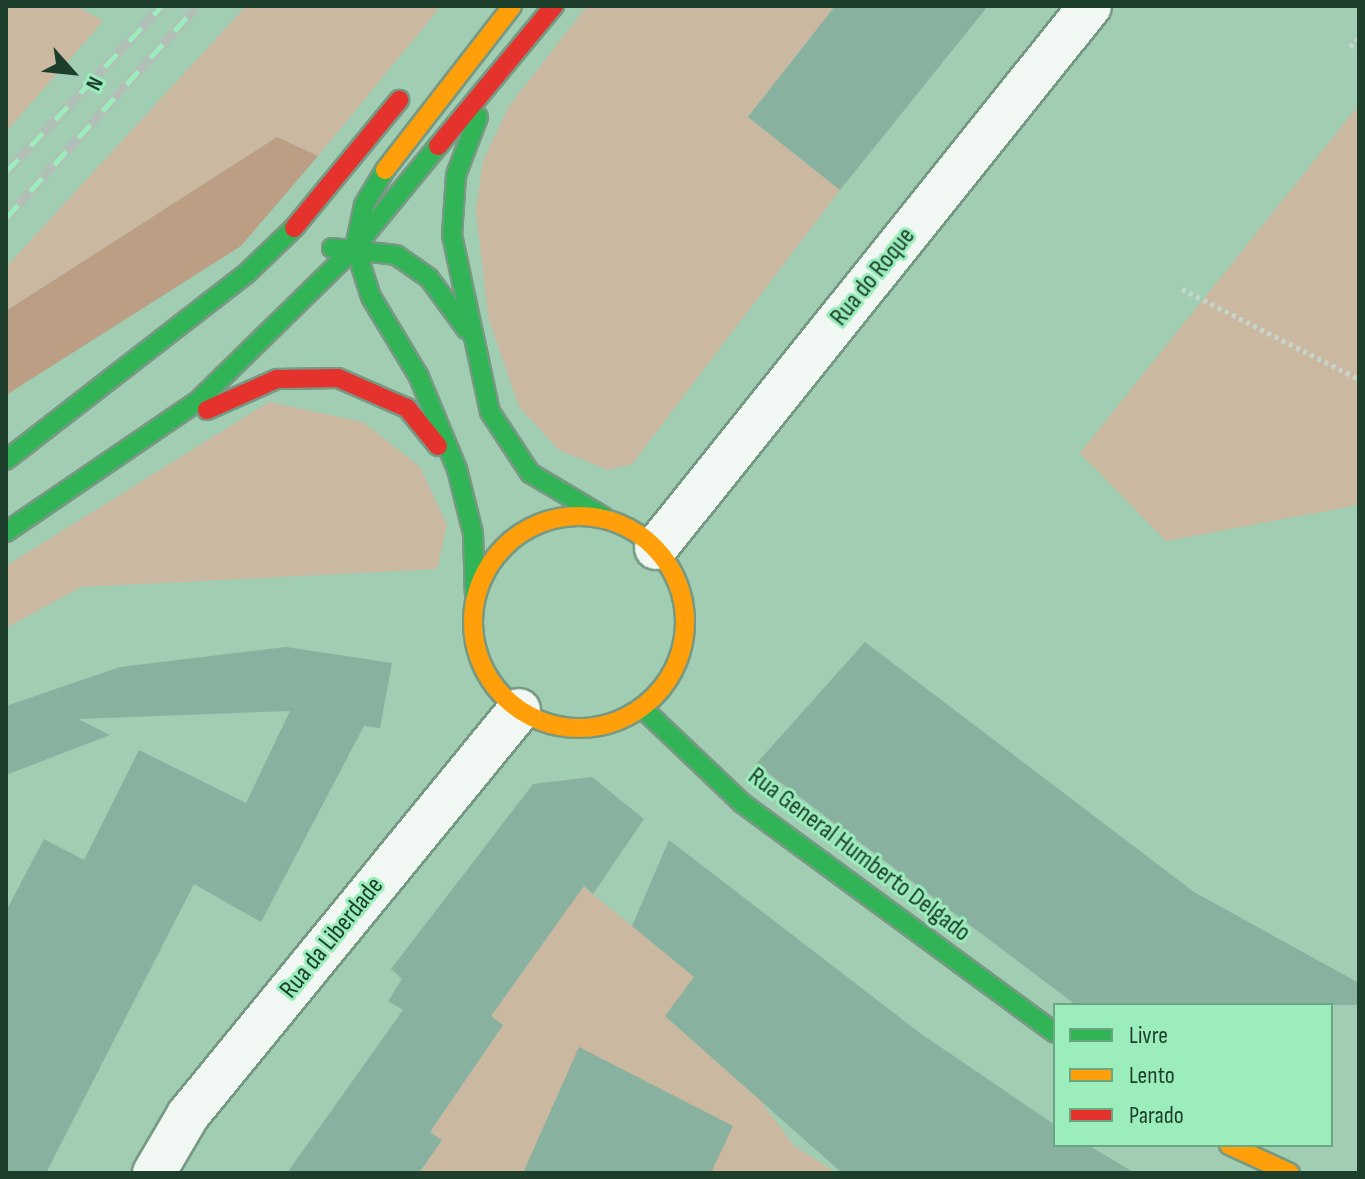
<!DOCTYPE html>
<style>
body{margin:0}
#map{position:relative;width:1365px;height:1179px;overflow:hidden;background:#a1cdb2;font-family:"Sofia Sans Condensed",sans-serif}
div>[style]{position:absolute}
.green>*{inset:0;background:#cbb8a0}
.forest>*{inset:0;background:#bb9e83}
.building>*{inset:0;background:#88b1a0}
.path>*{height:5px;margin-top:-2.5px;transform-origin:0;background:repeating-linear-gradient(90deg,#c6d5cc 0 4px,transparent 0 8px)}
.roads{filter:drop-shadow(2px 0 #769984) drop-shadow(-2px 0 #769984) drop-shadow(0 2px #769984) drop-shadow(0 -2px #769984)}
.street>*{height:42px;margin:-21px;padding:0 21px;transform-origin:21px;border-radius:21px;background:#f1f8f3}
.fast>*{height:18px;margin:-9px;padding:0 9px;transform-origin:9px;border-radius:9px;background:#30b455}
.slow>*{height:18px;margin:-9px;padding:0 9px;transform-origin:9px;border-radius:9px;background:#ff9f0a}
.slow>.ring{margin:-9px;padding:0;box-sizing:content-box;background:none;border:18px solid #ff9f0a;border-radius:50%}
.jam>*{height:18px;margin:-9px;padding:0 9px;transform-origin:9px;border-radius:9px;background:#e5322d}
.rail>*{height:9px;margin-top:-4.5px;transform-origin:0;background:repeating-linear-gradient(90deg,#9bedbb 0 18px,#b2bfb7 0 36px);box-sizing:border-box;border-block:2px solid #b2bfb7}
span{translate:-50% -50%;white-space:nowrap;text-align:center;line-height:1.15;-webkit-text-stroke:6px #9bedbb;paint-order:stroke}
.street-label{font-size:26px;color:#1c3e2b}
.frame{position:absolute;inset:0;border:8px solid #1c3e2b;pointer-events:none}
.legend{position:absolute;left:1053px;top:1003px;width:280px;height:144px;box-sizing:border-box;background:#9bedbb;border:2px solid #68a781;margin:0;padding:10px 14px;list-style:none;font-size:24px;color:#1c3e2b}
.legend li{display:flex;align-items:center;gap:16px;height:40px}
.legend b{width:40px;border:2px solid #68a781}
.north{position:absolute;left:32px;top:32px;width:80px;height:80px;-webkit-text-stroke:6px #9bedbb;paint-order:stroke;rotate:117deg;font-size:22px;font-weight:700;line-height:32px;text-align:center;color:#1c3e2b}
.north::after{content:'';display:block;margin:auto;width:28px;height:36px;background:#1c3e2b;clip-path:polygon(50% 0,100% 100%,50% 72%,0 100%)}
</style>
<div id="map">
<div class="green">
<div style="clip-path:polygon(6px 6px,77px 6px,103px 21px,6px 132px)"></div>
<div style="clip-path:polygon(246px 6px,441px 6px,318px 156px,277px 137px,6px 311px,6px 267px)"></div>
<div style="clip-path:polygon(587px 6px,835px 6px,748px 117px,840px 190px,632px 464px,608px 470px,559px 450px,519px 407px,488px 317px,476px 210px,483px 161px,509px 106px)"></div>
<div style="clip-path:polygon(1359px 105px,1359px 505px,1166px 541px,1080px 453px)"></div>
<div style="clip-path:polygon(269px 402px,363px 422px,420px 467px,447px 525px,437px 569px,81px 587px,6px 628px,6px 566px)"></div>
<div style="clip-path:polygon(583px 886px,694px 977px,665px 1016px,761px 1101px,794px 1146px,837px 1173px,420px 1173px,441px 1140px,430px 1132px,503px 1025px,491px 1016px)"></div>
</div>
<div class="forest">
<div style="clip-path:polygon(277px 137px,318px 156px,241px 246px,6px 395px,6px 311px)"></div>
</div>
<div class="building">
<div style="clip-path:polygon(835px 6px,988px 6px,840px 190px,748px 117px)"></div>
<div style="clip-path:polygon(865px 642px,1194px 892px,1359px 983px,1359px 1005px,1076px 1005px,756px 764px)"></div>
<div style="clip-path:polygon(286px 647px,392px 663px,380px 728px,364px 726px,261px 922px,194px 884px,46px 1173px,6px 1173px,6px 911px,44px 839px,84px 860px,139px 750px,246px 803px,290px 711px,78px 719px,110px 735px,6px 775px,6px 706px,120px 667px)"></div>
<div style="clip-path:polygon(592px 777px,644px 819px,593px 894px,584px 886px,491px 1016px,503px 1025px,430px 1132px,442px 1140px,419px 1173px,287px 1173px,403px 1010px,388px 1001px,402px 979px,391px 969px,533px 784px)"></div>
<div style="clip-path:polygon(669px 840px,920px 1033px,1055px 1125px,1055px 1145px,1088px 1145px,1135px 1173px,842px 1173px,665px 1016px,694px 977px,632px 926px)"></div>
<div style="clip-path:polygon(579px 1047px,733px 1126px,711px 1173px,523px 1173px)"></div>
</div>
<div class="path">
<div style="left:1350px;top:47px;width:13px;rotate:-45deg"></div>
<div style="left:1182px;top:289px;width:199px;rotate:27deg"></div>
</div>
<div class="roads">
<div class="street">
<div style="left:656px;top:548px;width:694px;rotate:-51.31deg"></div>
<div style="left:154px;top:1173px;width:67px;rotate:-59.6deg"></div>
<div style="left:188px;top:1115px;width:523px;rotate:-50.74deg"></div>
</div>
<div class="fast">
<div style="left:478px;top:117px;width:62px;rotate:110.8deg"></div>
<div style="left:456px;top:175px;width:60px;rotate:93.8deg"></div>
<div style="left:452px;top:235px;width:181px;rotate:77.9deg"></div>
<div style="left:490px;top:412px;width:73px;rotate:56.7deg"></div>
<div style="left:530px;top:473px;width:86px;rotate:30.7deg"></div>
<div style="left:385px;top:170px;width:41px;rotate:121deg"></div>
<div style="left:364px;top:205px;width:43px;rotate:102.1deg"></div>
<div style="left:355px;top:247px;width:52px;rotate:72.3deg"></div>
<div style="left:371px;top:297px;width:93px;rotate:59deg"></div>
<div style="left:419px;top:377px;width:100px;rotate:67.6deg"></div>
<div style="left:457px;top:469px;width:66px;rotate:76deg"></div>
<div style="left:473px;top:533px;width:62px;rotate:88.2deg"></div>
<div style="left:332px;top:248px;width:64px;rotate:6.2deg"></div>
<div style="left:396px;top:255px;width:40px;rotate:34.9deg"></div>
<div style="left:429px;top:278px;width:64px;rotate:53.8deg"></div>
<div style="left:6px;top:460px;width:305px;rotate:-37.8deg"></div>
<div style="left:247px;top:273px;width:65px;rotate:-43.8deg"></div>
<div style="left:6px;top:532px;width:232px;rotate:-34.3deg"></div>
<div style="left:198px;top:401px;width:220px;rotate:-44.4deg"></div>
<div style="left:355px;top:247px;width:131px;rotate:-50.6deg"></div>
<div style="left:642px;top:708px;width:138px;rotate:43.5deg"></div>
<div style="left:742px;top:803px;width:388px;rotate:36.3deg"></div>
</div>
<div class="slow">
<div style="left:385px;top:170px;width:207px;rotate:-52.2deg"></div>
<div class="ring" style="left:473px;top:516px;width:194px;height:194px"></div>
<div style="left:1229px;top:1145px;width:67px;rotate:24.7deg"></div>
</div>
<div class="jam">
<div style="left:438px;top:146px;width:182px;rotate:-50.4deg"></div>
<div style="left:294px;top:228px;width:166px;rotate:-50.6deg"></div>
<div style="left:207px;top:410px;width:77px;rotate:-23.9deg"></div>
<div style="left:277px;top:379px;width:61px;rotate:-0.9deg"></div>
<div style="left:338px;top:378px;width:75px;rotate:23.5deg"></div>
<div style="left:407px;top:408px;width:49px;rotate:50.8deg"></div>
</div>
</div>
<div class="rail">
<div style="left:6px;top:172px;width:228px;rotate:-46.8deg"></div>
<div style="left:6px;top:218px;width:285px;rotate:-48deg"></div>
</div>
<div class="street-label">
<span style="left:873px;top:277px;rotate:-51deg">Rua do Roque</span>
<span style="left:859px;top:855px;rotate:37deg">Rua General Humberto Delgado</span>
<span style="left:332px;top:938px;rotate:-51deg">Rua da Liberdade</span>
</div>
<div class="frame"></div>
<ul class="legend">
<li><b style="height:10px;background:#30b455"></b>Livre</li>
<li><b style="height:10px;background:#ff9f0a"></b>Lento</li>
<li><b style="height:10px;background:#e5322d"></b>Parado</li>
</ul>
<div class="north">N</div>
</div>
